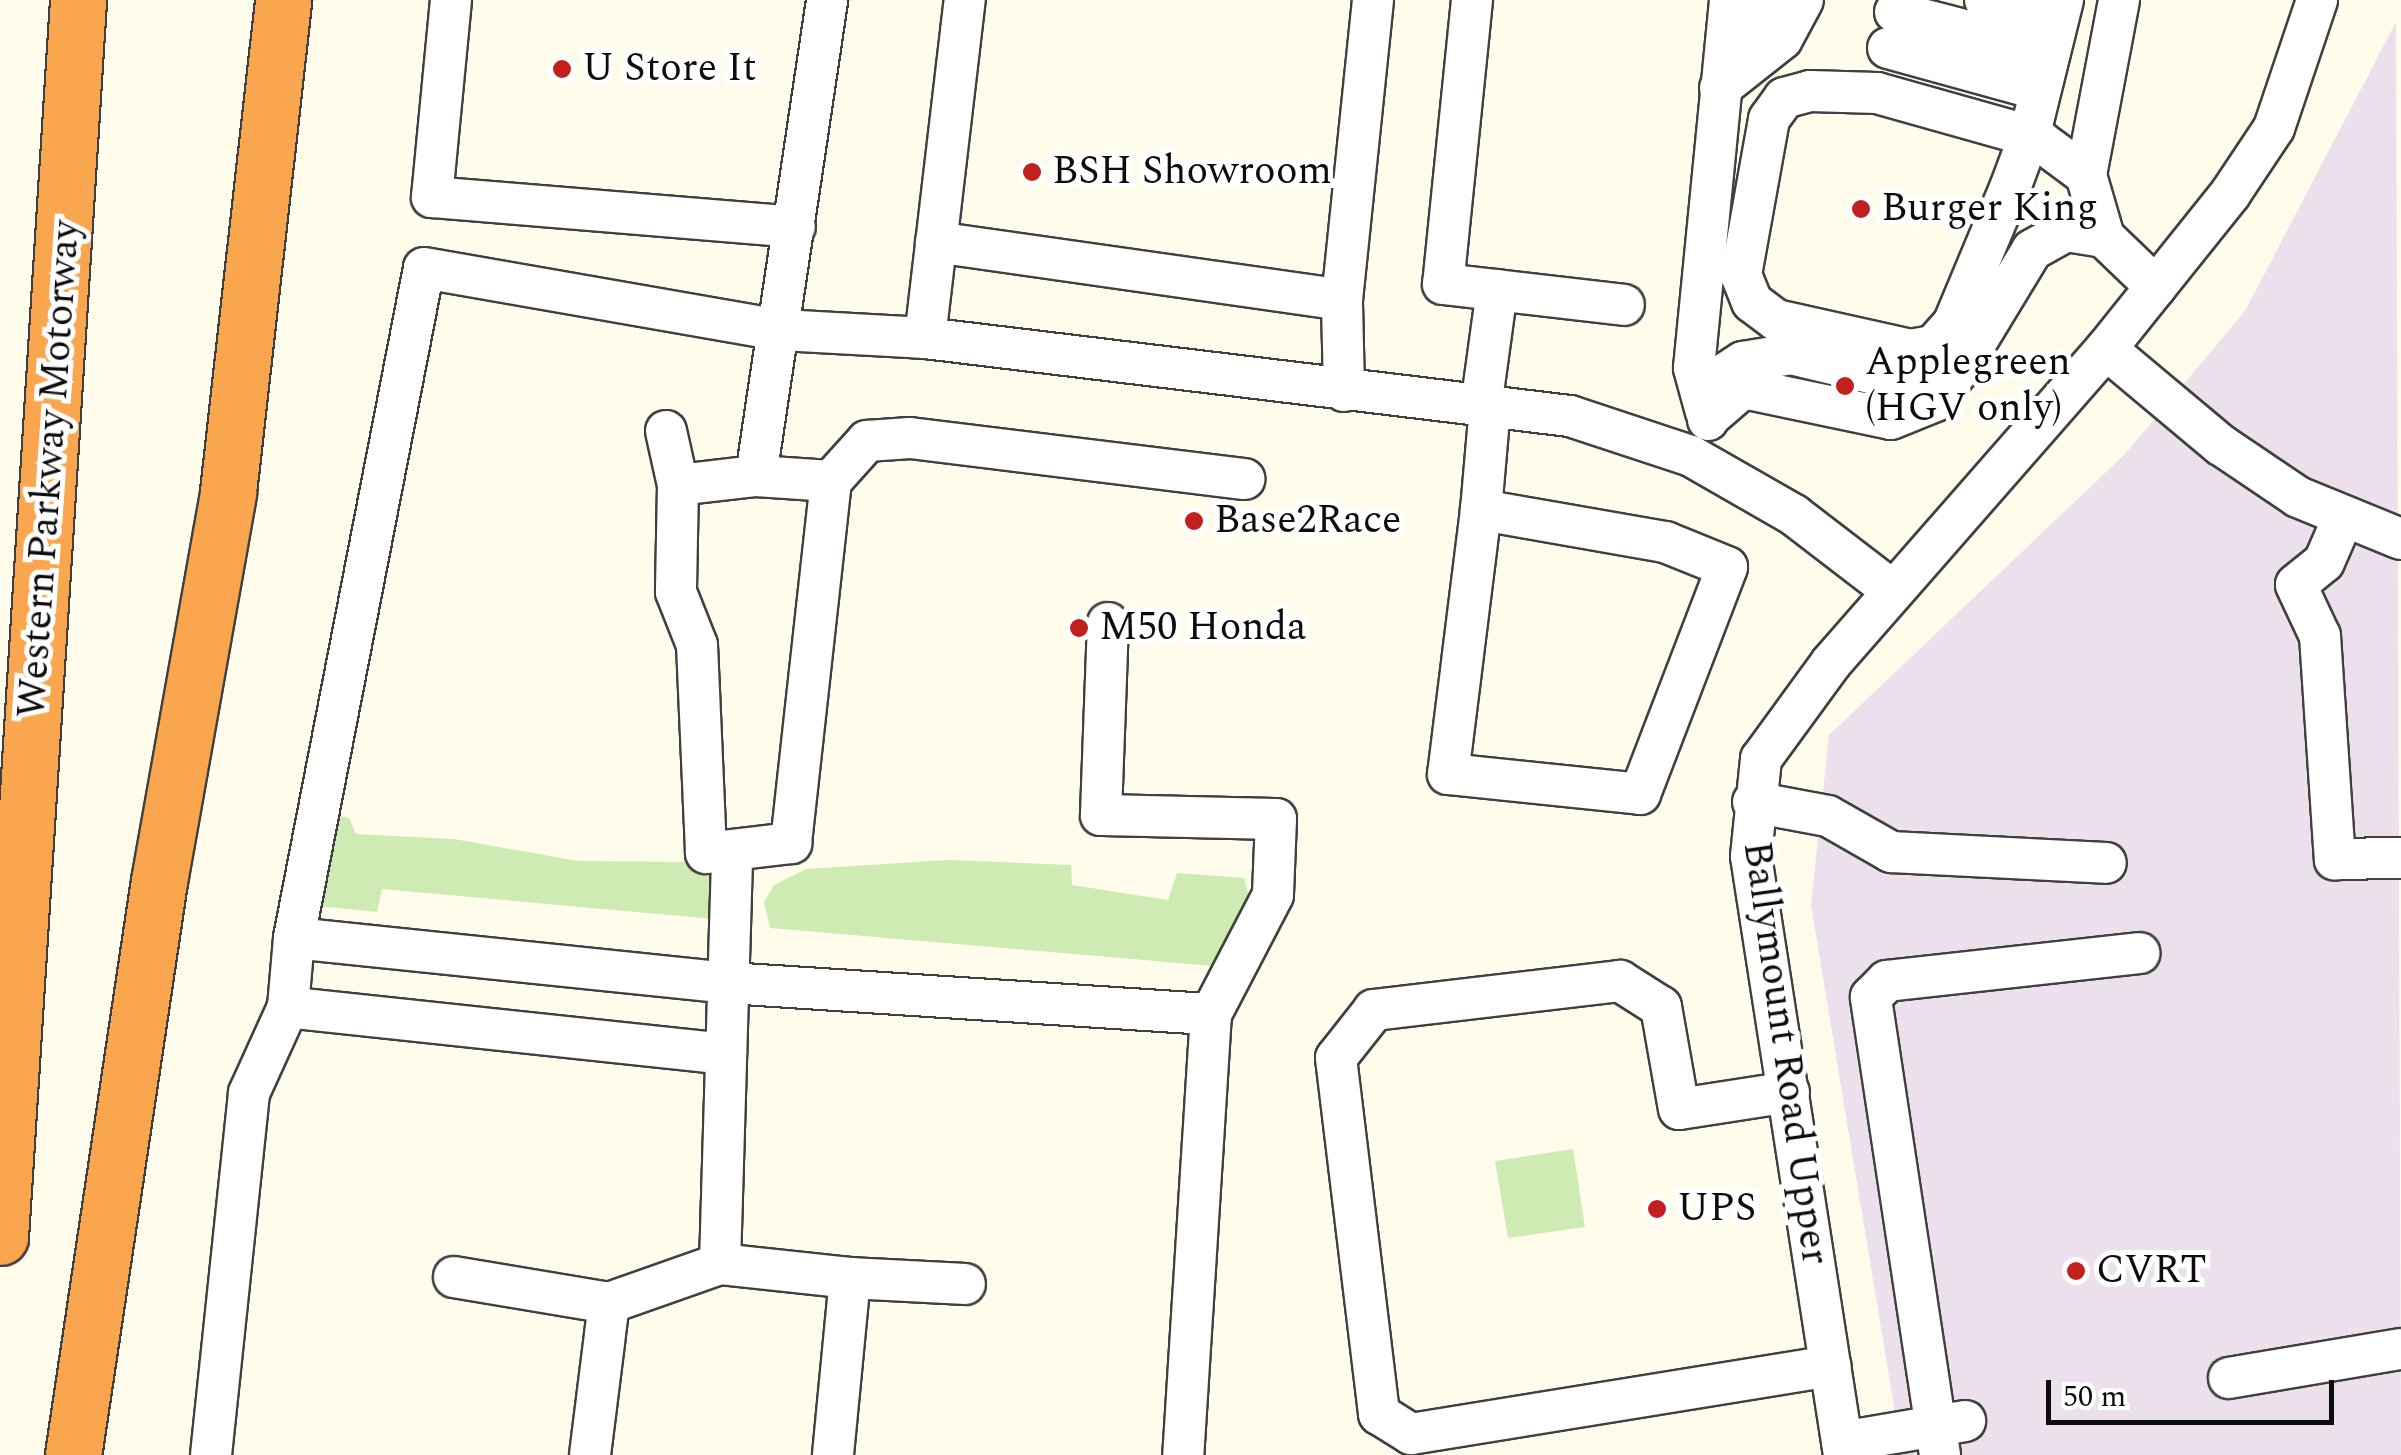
<!DOCTYPE html>
<style>
body{margin:0}
#map{position:relative;width:2401px;height:1455px;overflow:hidden;background:#fffcec;font-family:Spectral,serif}
div>[style]{position:absolute}
.industrial>*{inset:0;background:#ebe0ec}
.green>*{inset:0;background:#ceebb4}
.roads{filter:drop-shadow(2px 0 #404040) drop-shadow(-2px 0 #404040) drop-shadow(0 2px #404040) drop-shadow(0 -2px #404040)}
.minor>*{height:40px;margin:-20px;padding:0 20px;transform-origin:20px;border-radius:20px;background:#fff}
.highway>*{height:55px;margin:-27.5px;padding:0 27.5px;transform-origin:27.5px;border-radius:27.5px;background:#faa64f}
.dots>*{width:28px;height:28px;translate:-50% -50%;box-sizing:border-box;border:5px solid #fff;border-radius:50%}
span{translate:-50% -50%;white-space:nowrap;text-align:center;line-height:1.15;-webkit-text-stroke:10px #fff;paint-order:stroke}
.poi-label{font-size:40px;color:#0d0d0d}
.left{translate:0 -50%;text-align:left}
.street-label{font-size:40px;color:#0d0d0d}
.scale{position:absolute;left:2046px;top:1380px;width:288px;height:45px;box-sizing:border-box;border:5px solid #0d0d0d;border-top:0;padding-left:12px;font-size:30px;line-height:35px;white-space:nowrap;color:#0d0d0d;-webkit-text-stroke:8px #fff;paint-order:stroke}
</style>
<div id="map">
<div class="industrial">
<div style="clip-path:polygon(2396px 22px,2401px 1455px,1902px 1455px,1811px 905px,1829px 735px,2125px 454px,2245px 311px)"></div>
</div>
<div class="green">
<div style="clip-path:polygon(328px 813px,349px 818px,356px 834px,454px 839px,578px 861px,699px 862px,731px 887px,725px 920px,382px 889px,377px 912px,318px 906px)"></div>
<div style="clip-path:polygon(948px 860px,1071px 865px,1072px 885px,1168px 900px,1177px 873px,1244px 878px,1252px 906px,1225px 967px,770px 928px,764px 902px,774px 885px,806px 869px)"></div>
<div style="clip-path:polygon(1573px 1149px,1585px 1227px,1508px 1238px,1495px 1161px)"></div>
</div>
<div class="roads">
<div class="minor">
<div style="left:451px;top:0;width:198px;rotate:95.5deg"></div>
<div style="left:432px;top:197px;width:364px;rotate:4.7deg"></div>
<div style="left:1472px;top:0;width:285px;rotate:95.8deg"></div>
<div style="left:1443px;top:284px;width:182px;rotate:6.6deg"></div>
<div style="left:1985px;top:0;width:75px;rotate:15.5deg"></div>
<div style="left:2063px;top:0;width:141px;rotate:103.9deg"></div>
<div style="left:2029px;top:137px;width:54px;rotate:110.4deg"></div>
<div style="left:2010px;top:188px;width:147px;rotate:112.7deg"></div>
<div style="left:1953px;top:324px;width:30px;rotate:132deg"></div>
<div style="left:1933px;top:346px;width:22px;rotate:170deg"></div>
<div style="left:1911px;top:350px;width:138px;rotate:-167.5deg"></div>
<div style="left:1776px;top:320px;width:30px;rotate:-143deg"></div>
<div style="left:1752px;top:302px;width:29px;rotate:-112deg"></div>
<div style="left:1741px;top:275px;width:158px;rotate:-79.8deg"></div>
<div style="left:1769px;top:119px;width:26px;rotate:-54deg"></div>
<div style="left:1784px;top:98px;width:27px;rotate:-15deg"></div>
<div style="left:1810px;top:91px;width:67px;rotate:1.7deg"></div>
<div style="left:1877px;top:93px;width:144px;rotate:15.7deg"></div>
<div style="left:2016px;top:132px;width:14px;rotate:21deg"></div>
<div style="left:2029px;top:137px;width:12px;rotate:20deg"></div>
<div style="left:2040px;top:141px;width:57px;rotate:36.5deg"></div>
<div style="left:2086px;top:175px;width:65px;rotate:73.8deg"></div>
<div style="left:2104px;top:237px;width:72px;rotate:43.9deg"></div>
<div style="left:1895px;top:12px;width:160px;rotate:14.5deg"></div>
<div style="left:1888px;top:48px;width:158px;rotate:15.4deg"></div>
<div style="left:1726px;top:60px;width:70px;rotate:-58.3deg"></div>
<div style="left:1720px;top:88px;width:79px;rotate:-38.3deg"></div>
<div style="left:1782px;top:39px;width:44px;rotate:-61.7deg"></div>
<div style="left:2086px;top:175px;width:178px;rotate:-79.3deg"></div>
<div style="left:936px;top:242px;width:410px;rotate:8.1deg"></div>
<div style="left:925px;top:338px;width:340px;rotate:-83.3deg"></div>
<div style="left:2106px;top:349px;width:150px;rotate:39.9deg"></div>
<div style="left:2221px;top:445px;width:93px;rotate:34deg"></div>
<div style="left:2298px;top:497px;width:111px;rotate:22.2deg"></div>
<div style="left:1344px;top:391px;width:91px;rotate:-91.3deg"></div>
<div style="left:1342px;top:300px;width:302px;rotate:-84.1deg"></div>
<div style="left:1481px;top:407px;width:118px;rotate:-82.2deg"></div>
<div style="left:1706px;top:412px;width:46px;rotate:-105.3deg"></div>
<div style="left:1694px;top:368px;width:370px;rotate:-84.4deg"></div>
<div style="left:1714px;top:413px;width:38px;rotate:-41deg"></div>
<div style="left:1743px;top:388px;width:151px;rotate:11.8deg"></div>
<div style="left:1891px;top:419px;width:48px;rotate:-22.2deg"></div>
<div style="left:1935px;top:401px;width:38px;rotate:-53deg"></div>
<div style="left:1708px;top:420px;width:38px;rotate:-84deg"></div>
<div style="left:1712px;top:382px;width:37px;rotate:-33deg"></div>
<div style="left:1743px;top:362px;width:49px;rotate:-9.5deg"></div>
<div style="left:1791px;top:354px;width:120px;rotate:13.5deg"></div>
<div style="left:1908px;top:382px;width:29px"></div>
<div style="left:1937px;top:382px;width:28px;rotate:-32deg"></div>
<div style="left:1961px;top:367px;width:137px;rotate:-58.7deg"></div>
<div style="left:2032px;top:250px;width:39px;rotate:-29deg"></div>
<div style="left:2066px;top:231px;width:38px;rotate:9deg"></div>
<div style="left:666px;top:431px;width:55px;rotate:77.5deg"></div>
<div style="left:678px;top:485px;width:107px;rotate:91.1deg"></div>
<div style="left:676px;top:592px;width:57px;rotate:68.4deg"></div>
<div style="left:697px;top:645px;width:208px;rotate:87.5deg"></div>
<div style="left:706px;top:853px;width:86px;rotate:-6.7deg"></div>
<div style="left:791px;top:843px;width:364px;rotate:-83.7deg"></div>
<div style="left:831px;top:481px;width:54px;rotate:-48deg"></div>
<div style="left:867px;top:441px;width:43px;rotate:-4deg"></div>
<div style="left:910px;top:438px;width:337px;rotate:7deg"></div>
<div style="left:756px;top:476px;width:481px;rotate:-81.5deg"></div>
<div style="left:678px;top:485px;width:79px;rotate:-6.6deg"></div>
<div style="left:756px;top:476px;width:75px;rotate:3.8deg"></div>
<div style="left:1481px;top:510px;width:266px;rotate:97.1deg"></div>
<div style="left:1448px;top:774px;width:193px;rotate:5.9deg"></div>
<div style="left:1640px;top:794px;width:243px;rotate:-69deg"></div>
<div style="left:1727px;top:567px;width:67px;rotate:-158deg"></div>
<div style="left:1665px;top:542px;width:187px;rotate:-170.1deg"></div>
<div style="left:1481px;top:510px;width:102px;rotate:-85deg"></div>
<div style="left:2344px;top:516px;width:50px;rotate:113.5deg"></div>
<div style="left:2324px;top:562px;width:36px;rotate:141deg"></div>
<div style="left:2296px;top:585px;width:56px;rotate:64.8deg"></div>
<div style="left:2320px;top:636px;width:224px;rotate:86.2deg"></div>
<div style="left:2335px;top:859px;width:66px;rotate:-0.9deg"></div>
<div style="left:1108px;top:623px;width:192px;rotate:92.1deg"></div>
<div style="left:1101px;top:815px;width:175px;rotate:1.3deg"></div>
<div style="left:1276px;top:819px;width:76px;rotate:92.3deg"></div>
<div style="left:1273px;top:895px;width:134px;rotate:117.5deg"></div>
<div style="left:1753px;top:802px;width:76px;rotate:10.6deg"></div>
<div style="left:1828px;top:816px;width:73px;rotate:29.7deg"></div>
<div style="left:1891px;top:852px;width:215px;rotate:2.9deg"></div>
<div style="left:294px;top:938px;width:682px;rotate:-79.02deg"></div>
<div style="left:424px;top:268px;width:362px;rotate:9.9deg"></div>
<div style="left:781px;top:330px;width:144px;rotate:3.2deg"></div>
<div style="left:925px;top:338px;width:650px;rotate:6.9deg"></div>
<div style="left:1570px;top:416px;width:127px;rotate:18.3deg"></div>
<div style="left:1691px;top:456px;width:119px;rotate:29.8deg"></div>
<div style="left:1794px;top:515px;width:125px;rotate:37.5deg"></div>
<div style="left:726px;top:1054px;width:441px;rotate:-173.9deg"></div>
<div style="left:288px;top:1007px;width:69px;rotate:-85deg"></div>
<div style="left:294px;top:938px;width:436px;rotate:5.9deg"></div>
<div style="left:728px;top:983px;width:484px;rotate:3.7deg"></div>
<div style="left:1211px;top:1014px;width:442px;rotate:93.6deg"></div>
<div style="left:1789px;top:1092px;width:111px;rotate:171.2deg"></div>
<div style="left:1679px;top:1109px;width:104px;rotate:-100deg"></div>
<div style="left:1661px;top:1007px;width:49px;rotate:-147.6deg"></div>
<div style="left:1620px;top:981px;width:248px;rotate:173.3deg"></div>
<div style="left:1374px;top:1010px;width:61px;rotate:128.4deg"></div>
<div style="left:1336px;top:1058px;width:359px;rotate:83.1deg"></div>
<div style="left:1379px;top:1414px;width:38px;rotate:32deg"></div>
<div style="left:1411px;top:1434px;width:425px;rotate:-9.2deg"></div>
<div style="left:720px;top:1264px;width:131px;rotate:6.1deg"></div>
<div style="left:850px;top:1278px;width:178px;rotate:95.5deg"></div>
<div style="left:454px;top:1277px;width:157px;rotate:9.5deg"></div>
<div style="left:850px;top:1278px;width:115px;rotate:3deg"></div>
<div style="left:2229px;top:1378px;width:174px;rotate:-9.6deg"></div>
<div style="left:1842px;top:1442px;width:125px;rotate:-9.7deg"></div>
<div style="left:211px;top:1455px;width:364px;rotate:-84deg"></div>
<div style="left:249px;top:1093px;width:94px;rotate:-65.6deg"></div>
<div style="left:590px;top:1455px;width:153px;rotate:-82.9deg"></div>
<div style="left:609px;top:1303px;width:118px;rotate:-19.4deg"></div>
<div style="left:720px;top:1264px;width:411px;rotate:-88.3deg"></div>
<div style="left:1844px;top:1455px;width:606px;rotate:-98.83deg"></div>
<div style="left:1751px;top:856px;width:98px;rotate:-84.1deg"></div>
<div style="left:1761px;top:759px;width:119px;rotate:-53.9deg"></div>
<div style="left:1831px;top:663px;width:417px;rotate:-48.8deg"></div>
<div style="left:2106px;top:349px;width:198px;rotate:-51.3deg"></div>
<div style="left:2230px;top:194px;width:79px;rotate:-56.3deg"></div>
<div style="left:2274px;top:128px;width:135px;rotate:-71.4deg"></div>
<div style="left:1940px;top:1455px;width:463px;rotate:-98.6deg"></div>
<div style="left:1871px;top:997px;width:23px;rotate:-45deg"></div>
<div style="left:1887px;top:981px;width:254px;rotate:-6.3deg"></div>
</div>
<div class="highway">
<div style="left:0;top:1237px;width:1239px;rotate:-86.39deg"></div>
<div style="left:73px;top:1455px;width:580px;rotate:-81.48deg"></div>
<div style="left:159px;top:881px;width:395px;rotate:-79.9deg"></div>
<div style="left:228px;top:492px;width:495px;rotate:-83.6deg"></div>
</div>
</div>
<div class="dots">
<div style="left:562px;top:69px;background:#c2201f"></div>
<div style="left:1032px;top:172px;background:#c2201f"></div>
<div style="left:1861px;top:209px;background:#c2201f"></div>
<div style="left:1845px;top:386px;background:#c2201f"></div>
<div style="left:1194px;top:521px;background:#c2201f"></div>
<div style="left:1079px;top:628px;background:#c2201f"></div>
<div style="left:1657px;top:1209px;background:#c2201f"></div>
<div style="left:2076px;top:1271px;background:#c2201f"></div>
</div>
<div class="poi-label">
<span class="left" style="left:582px;top:69px">U Store It</span>
<span class="left" style="left:1052px;top:172px">BSH Showroom</span>
<span class="left" style="left:1881px;top:209px">Burger King</span>
<span class="left" style="left:1865px;top:386px">Applegreen<br>(HGV only)</span>
<span class="left" style="left:1214px;top:521px">Base2Race</span>
<span class="left" style="left:1099px;top:628px">M50 Honda</span>
<span class="left" style="left:1677px;top:1209px">UPS</span>
<span class="left" style="left:2096px;top:1271px">CVRT</span>
</div>
<div class="street-label">
<span style="left:50px;top:469px;rotate:-86deg">Western Parkway Motorway</span>
<span style="left:1785px;top:1053px;rotate:82deg">Ballymount Road Upper</span>
</div>
<div class="scale">50 m</div>
</div>
